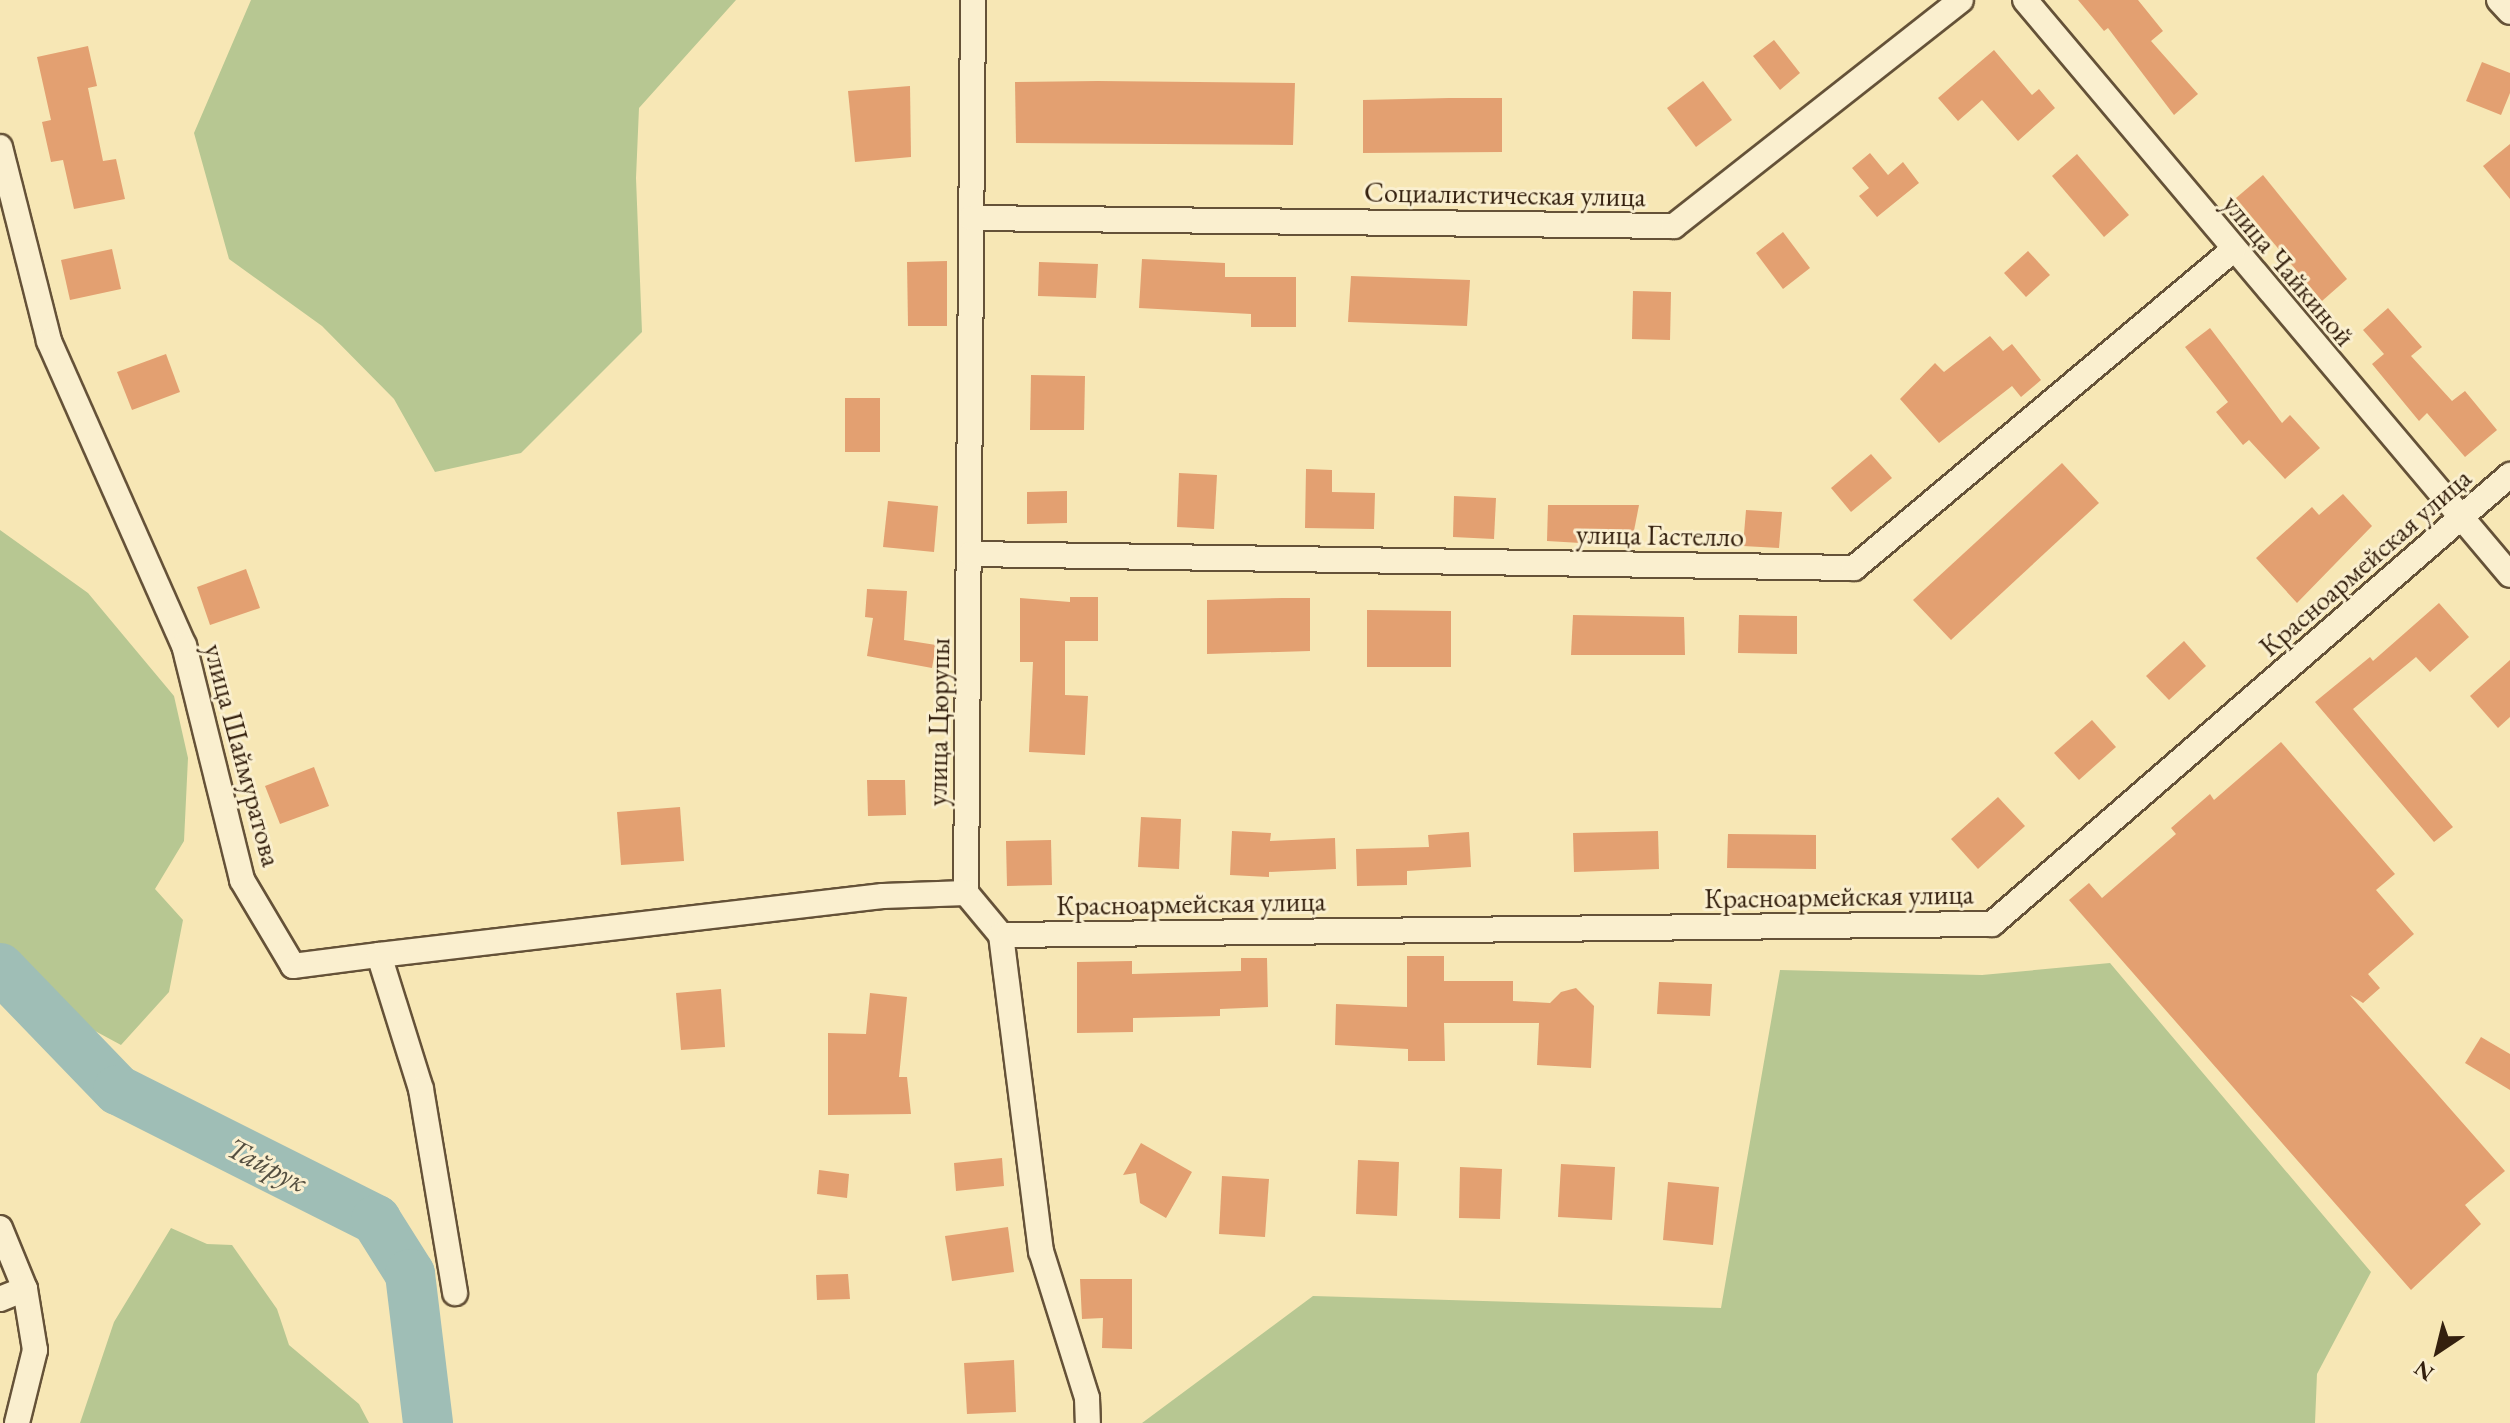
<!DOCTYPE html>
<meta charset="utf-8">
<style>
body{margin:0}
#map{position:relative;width:2510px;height:1423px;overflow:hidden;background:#f7e7b5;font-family:"EB Garamond",serif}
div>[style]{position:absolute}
.green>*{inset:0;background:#b7c792}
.river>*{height:50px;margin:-25px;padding:0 25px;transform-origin:25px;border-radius:25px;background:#9fbeb6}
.building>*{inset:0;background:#e3a071}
.roads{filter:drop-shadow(2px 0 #655238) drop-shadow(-2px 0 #655238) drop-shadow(0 2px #655238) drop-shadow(0 -2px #655238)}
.minor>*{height:24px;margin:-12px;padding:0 12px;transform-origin:12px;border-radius:12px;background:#faefcf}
span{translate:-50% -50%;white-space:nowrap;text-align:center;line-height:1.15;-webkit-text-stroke:6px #faefcf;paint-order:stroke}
.street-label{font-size:28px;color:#34200e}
.water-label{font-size:30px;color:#544f40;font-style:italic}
.north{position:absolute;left:2398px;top:1311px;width:80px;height:80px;-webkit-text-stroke:6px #faefcf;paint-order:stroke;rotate:215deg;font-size:22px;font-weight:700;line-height:32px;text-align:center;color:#34200e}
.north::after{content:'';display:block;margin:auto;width:28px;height:36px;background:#34200e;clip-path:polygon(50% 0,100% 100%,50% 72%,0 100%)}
</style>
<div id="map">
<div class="green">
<div style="clip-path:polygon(251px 0,736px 0,639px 108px,636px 178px,642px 332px,521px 453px,435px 472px,394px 399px,322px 326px,229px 259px,194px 133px)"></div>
<div style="clip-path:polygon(0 530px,88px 593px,174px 696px,188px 758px,184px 841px,155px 889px,183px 920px,169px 992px,121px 1045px,58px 1011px,0 953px)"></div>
<div style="clip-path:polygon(2110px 963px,2371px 1272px,2317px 1374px,2315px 1423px,1142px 1423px,1313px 1296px,1721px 1308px,1780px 970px,1982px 975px)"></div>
<div style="clip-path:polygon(171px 1228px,207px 1244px,232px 1245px,277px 1309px,289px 1345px,359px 1404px,369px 1423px,80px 1423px,114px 1322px)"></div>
</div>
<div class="river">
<div style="left:0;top:968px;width:170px;rotate:46deg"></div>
<div style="left:118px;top:1090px;width:289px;rotate:26.7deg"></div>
<div style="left:376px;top:1220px;width:64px;rotate:57.8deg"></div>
<div style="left:410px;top:1274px;width:150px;rotate:83.1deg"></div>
</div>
<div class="building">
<div style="clip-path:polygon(2078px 0,2138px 0,2163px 31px,2151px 41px,2198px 94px,2174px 115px,2108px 28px,2104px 31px)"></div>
<div style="clip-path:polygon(1774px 40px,1800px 73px,1780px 90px,1753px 56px)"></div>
<div style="clip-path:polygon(88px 46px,97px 86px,88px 88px,103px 161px,116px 159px,125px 199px,74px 209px,63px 160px,51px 162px,42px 122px,51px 120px,37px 57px)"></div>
<div style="clip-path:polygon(1994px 50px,2032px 95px,2039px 89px,2055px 108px,2018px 141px,1982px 100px,1958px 121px,1938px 98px)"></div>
<div style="clip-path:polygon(2482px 62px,2510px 73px,2510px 93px,2501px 115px,2466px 101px)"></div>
<div style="clip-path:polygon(1098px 81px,1295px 83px,1293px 145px,1016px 143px,1015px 82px)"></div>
<div style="clip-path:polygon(1703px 81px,1732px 120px,1696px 147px,1667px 108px)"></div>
<div style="clip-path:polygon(910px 86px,911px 157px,855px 162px,848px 91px)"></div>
<div style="clip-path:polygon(1449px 98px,1502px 98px,1502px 152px,1363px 153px,1363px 100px)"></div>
<div style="clip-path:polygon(2510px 144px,2510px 199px,2483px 166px)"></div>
<div style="clip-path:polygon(1870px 153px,1888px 175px,1903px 162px,1919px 183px,1877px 217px,1859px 196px,1869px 188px,1852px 168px)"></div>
<div style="clip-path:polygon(2077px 154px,2129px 215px,2104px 237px,2052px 176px)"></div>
<div style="clip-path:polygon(2263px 175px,2347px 279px,2322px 301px,2236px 198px)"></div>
<div style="clip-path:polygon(1783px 232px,1810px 268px,1783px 289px,1756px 253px)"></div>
<div style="clip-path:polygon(112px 249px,121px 289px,70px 300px,61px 260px)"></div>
<div style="clip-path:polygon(2028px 251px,2050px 275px,2026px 297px,2004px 273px)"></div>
<div style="clip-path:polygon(1142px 259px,1225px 263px,1225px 277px,1296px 277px,1296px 327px,1251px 327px,1251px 314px,1139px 308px)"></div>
<div style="clip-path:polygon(947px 261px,947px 326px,908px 326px,907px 262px)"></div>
<div style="clip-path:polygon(1039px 262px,1098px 264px,1096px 298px,1038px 296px)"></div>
<div style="clip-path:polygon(1351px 276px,1470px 280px,1467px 326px,1348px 322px)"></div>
<div style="clip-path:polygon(1633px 291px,1671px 292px,1670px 340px,1632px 339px)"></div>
<div style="clip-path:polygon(2388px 308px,2422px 347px,2411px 356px,2452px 401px,2465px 391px,2497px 430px,2465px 457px,2427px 413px,2419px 421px,2372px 364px,2384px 354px,2363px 330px)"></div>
<div style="clip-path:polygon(2210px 328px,2282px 423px,2290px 415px,2320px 448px,2285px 479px,2249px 440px,2243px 445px,2216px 412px,2228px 402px,2185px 347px)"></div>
<div style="clip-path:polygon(1990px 336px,2003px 351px,2012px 344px,2041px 380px,2021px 397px,2012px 386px,1939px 443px,1900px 399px,1935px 363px,1944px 372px)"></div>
<div style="clip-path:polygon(166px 354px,180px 392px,132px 410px,117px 372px)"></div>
<div style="clip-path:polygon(1031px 375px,1085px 376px,1084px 430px,1030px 430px)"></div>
<div style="clip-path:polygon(845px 398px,880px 398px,880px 452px,845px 452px)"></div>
<div style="clip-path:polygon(1871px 454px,1892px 478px,1851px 512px,1831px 488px)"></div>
<div style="clip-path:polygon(2062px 463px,2099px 503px,1951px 640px,1913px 600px)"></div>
<div style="clip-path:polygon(1306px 469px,1332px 470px,1332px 492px,1375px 493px,1374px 529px,1305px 528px)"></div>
<div style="clip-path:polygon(1179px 473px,1217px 475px,1214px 529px,1177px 527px)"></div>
<div style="clip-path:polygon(1067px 491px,1067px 523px,1027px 524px,1027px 492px)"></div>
<div style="clip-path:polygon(2343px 494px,2372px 526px,2297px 603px,2256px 558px,2312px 507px,2319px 515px)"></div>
<div style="clip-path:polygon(1454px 496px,1496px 498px,1494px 539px,1453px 537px)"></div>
<div style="clip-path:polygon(888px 501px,938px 506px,934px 552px,883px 547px)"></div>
<div style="clip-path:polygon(1548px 505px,1639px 505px,1631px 546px,1547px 541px)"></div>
<div style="clip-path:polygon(1746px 510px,1782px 512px,1779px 548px,1743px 546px)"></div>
<div style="clip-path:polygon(246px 569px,260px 608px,210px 625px,197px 587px)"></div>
<div style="clip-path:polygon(867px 589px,907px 591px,904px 640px,936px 645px,932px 668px,867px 656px,873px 618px,865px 617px)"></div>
<div style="clip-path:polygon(1070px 597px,1098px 597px,1098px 641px,1065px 641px,1065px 695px,1088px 696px,1085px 755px,1029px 752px,1033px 662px,1020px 662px,1020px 598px,1070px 602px)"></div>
<div style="clip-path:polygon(1282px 598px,1310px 598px,1310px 651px,1207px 654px,1207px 600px)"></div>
<div style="clip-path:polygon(2439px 603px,2469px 637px,2430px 672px,2416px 657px,2353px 709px,2453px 827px,2434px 842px,2315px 702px,2370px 657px,2373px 661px)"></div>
<div style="clip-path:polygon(1367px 610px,1451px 611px,1451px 667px,1367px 667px)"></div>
<div style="clip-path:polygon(1573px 615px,1684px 617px,1685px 655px,1571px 655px)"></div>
<div style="clip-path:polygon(1739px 615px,1797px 616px,1797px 654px,1738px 653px)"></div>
<div style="clip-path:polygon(2184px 641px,2206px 666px,2169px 700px,2146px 676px)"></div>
<div style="clip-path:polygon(2510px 660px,2510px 717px,2498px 728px,2470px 696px)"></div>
<div style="clip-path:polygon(2092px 720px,2116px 747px,2079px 780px,2054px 753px)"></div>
<div style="clip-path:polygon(2281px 742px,2395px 874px,2376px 890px,2414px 934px,2368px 974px,2380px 988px,2363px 1003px,2350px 995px,2505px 1171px,2465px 1205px,2481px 1224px,2411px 1290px,2069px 900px,2089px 883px,2102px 898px,2176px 834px,2171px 828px,2210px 794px,2214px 800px)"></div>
<div style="clip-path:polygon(314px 767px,329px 806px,280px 824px,265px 786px)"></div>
<div style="clip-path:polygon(867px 780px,905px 780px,906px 815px,868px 816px)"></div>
<div style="clip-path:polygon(1998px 797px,2025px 826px,1978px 869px,1951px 839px)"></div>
<div style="clip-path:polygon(680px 807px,684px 861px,621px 865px,617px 812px)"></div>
<div style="clip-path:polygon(1141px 817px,1181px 819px,1179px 869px,1138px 867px)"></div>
<div style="clip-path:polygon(1232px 831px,1271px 833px,1270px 841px,1335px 838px,1336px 869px,1269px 872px,1269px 877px,1230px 875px)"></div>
<div style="clip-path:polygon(1658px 831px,1659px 869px,1574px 872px,1573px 833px)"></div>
<div style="clip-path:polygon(1469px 832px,1471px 867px,1407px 871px,1407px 885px,1357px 886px,1356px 849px,1429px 847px,1428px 835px)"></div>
<div style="clip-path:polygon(1728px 834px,1816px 835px,1816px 869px,1727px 868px)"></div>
<div style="clip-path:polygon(1051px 840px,1052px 885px,1007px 886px,1006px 841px)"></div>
<div style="clip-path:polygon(1407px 956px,1444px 956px,1444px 981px,1513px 981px,1513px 1001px,1550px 1003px,1561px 992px,1576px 988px,1594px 1006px,1591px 1068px,1537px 1065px,1539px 1023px,1444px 1023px,1445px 1061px,1408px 1061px,1408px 1049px,1335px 1045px,1336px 1004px,1407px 1007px)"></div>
<div style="clip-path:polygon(1241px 958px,1267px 958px,1268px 1007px,1220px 1009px,1220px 1016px,1133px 1018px,1133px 1032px,1077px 1033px,1077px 962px,1132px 961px,1132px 974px,1241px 971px)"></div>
<div style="clip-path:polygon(1659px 982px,1712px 984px,1710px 1016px,1657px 1014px)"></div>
<div style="clip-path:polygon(721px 989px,725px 1047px,681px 1050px,676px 993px)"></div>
<div style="clip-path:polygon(870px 993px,907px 997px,899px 1077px,907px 1077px,911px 1114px,828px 1115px,828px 1033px,866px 1034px)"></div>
<div style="clip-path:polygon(2481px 1037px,2510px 1054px,2510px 1090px,2465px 1063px)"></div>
<div style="clip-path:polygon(1141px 1143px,1192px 1172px,1166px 1218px,1140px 1203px,1136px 1173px,1123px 1175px)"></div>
<div style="clip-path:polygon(1002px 1158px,1004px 1186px,956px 1191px,954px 1163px)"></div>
<div style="clip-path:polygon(1358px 1160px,1399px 1162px,1397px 1216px,1356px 1214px)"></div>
<div style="clip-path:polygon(1561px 1164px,1615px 1167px,1612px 1220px,1558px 1217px)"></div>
<div style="clip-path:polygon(1460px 1167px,1502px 1169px,1500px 1219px,1459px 1218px)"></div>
<div style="clip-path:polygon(819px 1170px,849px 1174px,847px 1198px,817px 1194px)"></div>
<div style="clip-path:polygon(1222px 1176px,1269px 1179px,1265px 1237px,1219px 1234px)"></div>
<div style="clip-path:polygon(1668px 1182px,1719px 1187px,1713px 1245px,1663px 1240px)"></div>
<div style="clip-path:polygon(1008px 1227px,1014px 1272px,952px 1281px,945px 1236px)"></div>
<div style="clip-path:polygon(848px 1274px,850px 1299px,817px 1300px,816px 1275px)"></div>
<div style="clip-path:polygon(1080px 1279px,1132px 1279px,1132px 1349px,1102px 1348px,1103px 1318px,1082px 1319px)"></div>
<div style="clip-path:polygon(1014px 1360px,1016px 1412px,967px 1414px,964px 1363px)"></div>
</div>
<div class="roads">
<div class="minor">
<div style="left:973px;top:0;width:893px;rotate:90.45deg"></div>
<div style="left:966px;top:893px;width:55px;rotate:50.2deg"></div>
<div style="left:1001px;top:935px;width:319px;rotate:82.8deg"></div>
<div style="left:1041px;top:1251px;width:154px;rotate:72.6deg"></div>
<div style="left:1087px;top:1398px;width:25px;rotate:88deg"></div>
<div style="left:2025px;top:0;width:752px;rotate:49.85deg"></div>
<div style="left:2499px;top:0;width:16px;rotate:47deg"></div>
<div style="left:0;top:147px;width:200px;rotate:75.8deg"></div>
<div style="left:49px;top:341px;width:333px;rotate:66.1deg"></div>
<div style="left:184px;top:645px;width:242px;rotate:76.1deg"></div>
<div style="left:242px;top:880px;width:100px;rotate:59.3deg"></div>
<div style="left:293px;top:966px;width:87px;rotate:-7.3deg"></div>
<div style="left:379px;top:955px;width:140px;rotate:72.6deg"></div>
<div style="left:421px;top:1089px;width:207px;rotate:80.5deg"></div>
<div style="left:971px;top:218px;width:703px;rotate:0.65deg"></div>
<div style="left:1674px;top:226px;width:365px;rotate:-38.2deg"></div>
<div style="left:971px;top:554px;width:883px;rotate:0.91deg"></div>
<div style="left:1854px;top:568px;width:495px;rotate:-40deg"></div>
<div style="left:1001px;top:935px;width:991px;rotate:-0.64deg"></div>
<div style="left:1992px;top:924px;width:686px;rotate:-40.92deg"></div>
<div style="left:379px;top:955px;width:507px;rotate:-6.68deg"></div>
<div style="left:883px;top:896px;width:83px;rotate:-2.1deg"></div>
<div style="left:0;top:1228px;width:66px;rotate:67.7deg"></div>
<div style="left:25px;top:1289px;width:62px;rotate:80.7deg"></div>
<div style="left:35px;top:1350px;width:75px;rotate:103.9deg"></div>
<div style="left:0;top:1299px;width:27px;rotate:-22deg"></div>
</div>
</div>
<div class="street-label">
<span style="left:1505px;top:194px;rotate:1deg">Социалистическая улица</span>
<span style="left:2289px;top:270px;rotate:50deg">улица Чайкиной</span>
<span style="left:1660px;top:535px;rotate:1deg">улица Гастелло</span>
<span style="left:2365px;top:562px;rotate:-41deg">Красноармейская улица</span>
<span style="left:938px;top:722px;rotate:-89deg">улица Цюрупы</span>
<span style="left:243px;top:755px;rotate:75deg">улица Шаймуратова</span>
<span style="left:1839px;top:896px;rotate:-1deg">Красноармейская улица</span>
<span style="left:1191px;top:903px;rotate:-1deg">Красноармейская улица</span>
</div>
<div class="water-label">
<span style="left:267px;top:1165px;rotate:27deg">Тайрук</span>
</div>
<div class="north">N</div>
</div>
